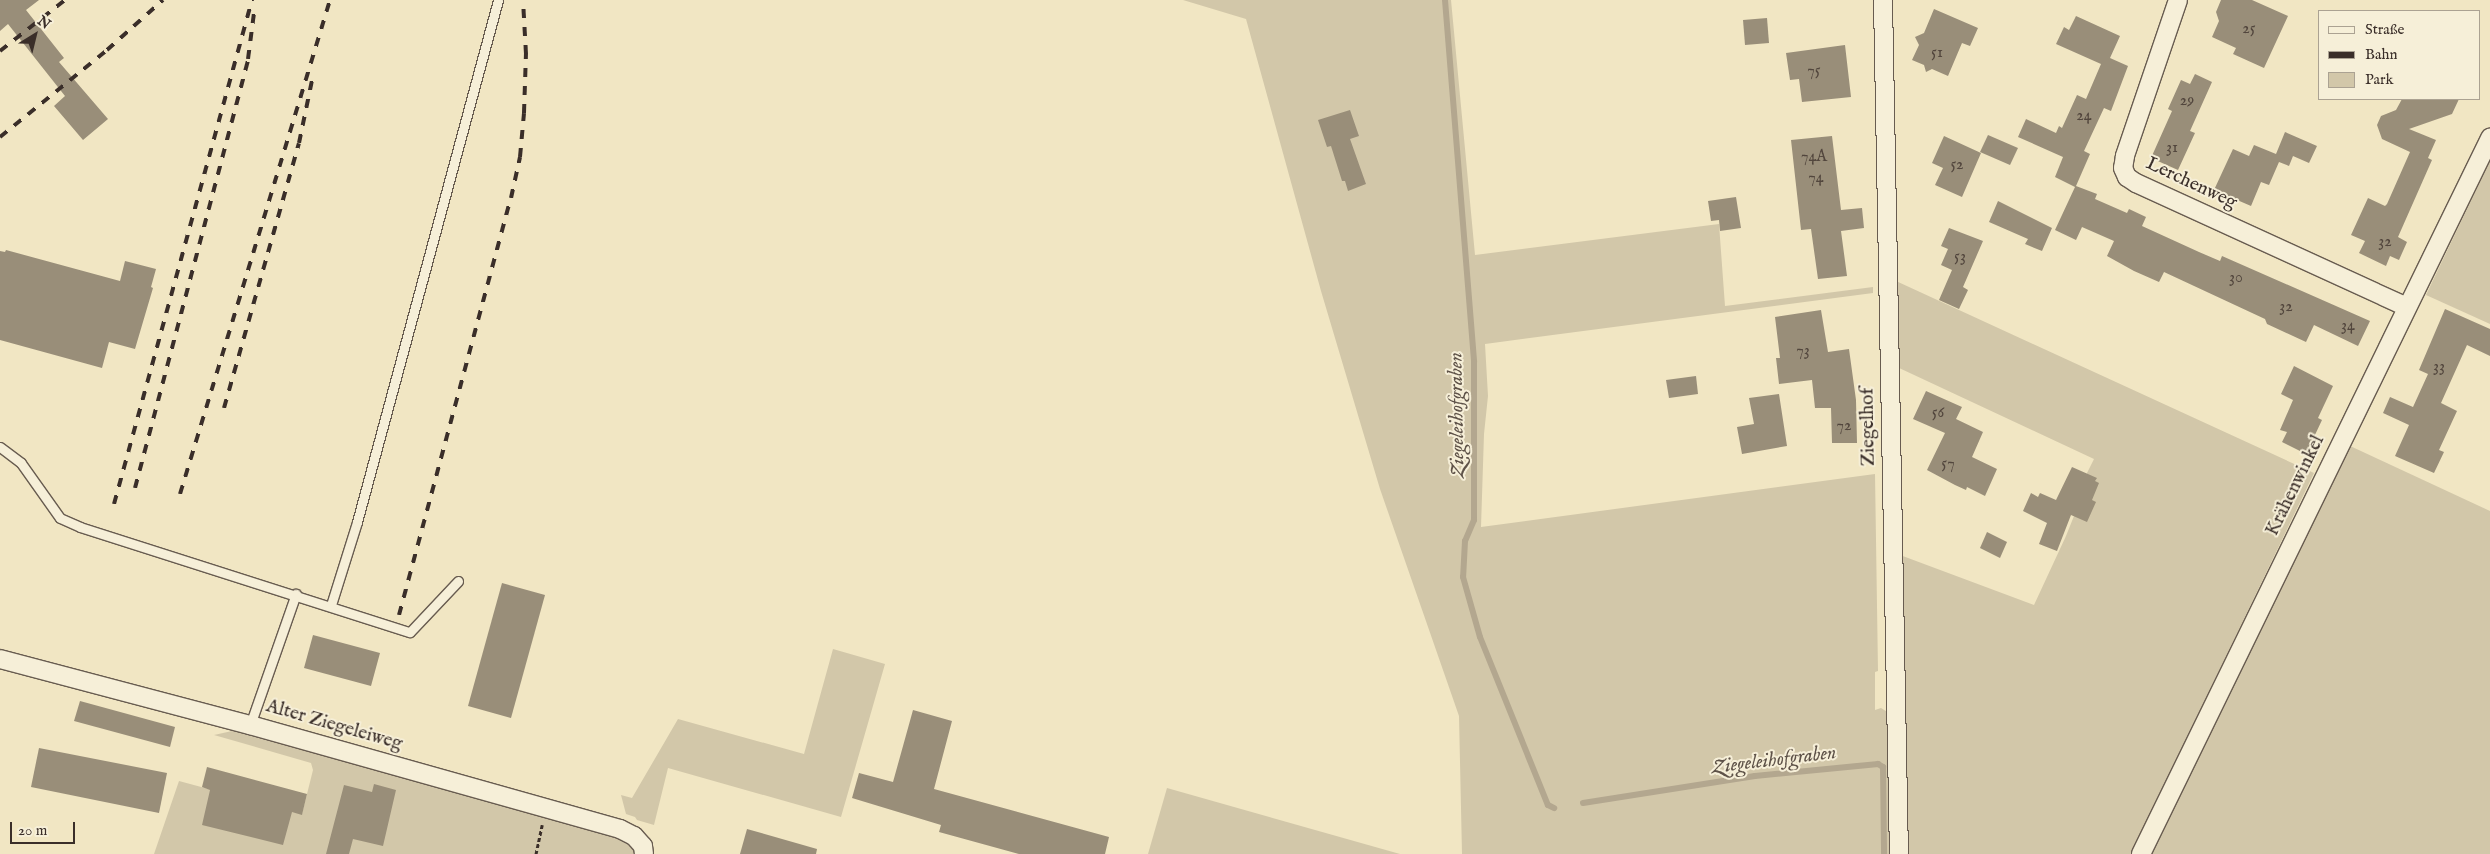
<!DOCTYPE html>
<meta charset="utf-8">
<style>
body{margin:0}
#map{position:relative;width:2490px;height:854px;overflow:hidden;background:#f1e6c3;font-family:"IM FELL English",serif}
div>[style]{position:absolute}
.green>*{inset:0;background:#d2c7a9}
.stream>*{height:6px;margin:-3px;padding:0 3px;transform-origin:3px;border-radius:3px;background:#b3a78f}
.building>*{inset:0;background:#998e79}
.path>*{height:3px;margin-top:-1.5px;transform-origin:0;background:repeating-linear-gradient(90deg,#3a2e29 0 4px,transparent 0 6.5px)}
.roads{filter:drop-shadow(1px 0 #685c50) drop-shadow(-1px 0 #685c50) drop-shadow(0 1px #685c50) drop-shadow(0 -1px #685c50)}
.service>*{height:9px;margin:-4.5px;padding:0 4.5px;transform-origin:4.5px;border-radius:4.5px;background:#f6efd8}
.minor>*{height:18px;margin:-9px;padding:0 9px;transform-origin:9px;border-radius:9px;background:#f6efd8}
.rail>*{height:4px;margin-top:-2px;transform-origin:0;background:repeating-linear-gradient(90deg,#3a2e29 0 9px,transparent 0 18px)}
span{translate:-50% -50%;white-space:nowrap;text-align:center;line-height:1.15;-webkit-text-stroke:4px #f6efd8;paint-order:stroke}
.number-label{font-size:16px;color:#52463d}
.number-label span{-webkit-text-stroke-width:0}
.street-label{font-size:19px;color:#3a2e29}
.water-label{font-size:20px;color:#5e5248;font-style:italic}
.legend{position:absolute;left:2318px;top:10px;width:162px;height:90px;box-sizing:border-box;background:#f6efd8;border:1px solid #aba292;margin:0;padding:6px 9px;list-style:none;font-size:15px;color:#3a2e29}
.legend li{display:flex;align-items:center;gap:10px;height:25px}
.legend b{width:25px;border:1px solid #aba292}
.north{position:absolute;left:10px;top:10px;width:50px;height:50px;-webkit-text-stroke:4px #f6efd8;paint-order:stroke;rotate:36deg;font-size:14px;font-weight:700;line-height:20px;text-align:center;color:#3a2e29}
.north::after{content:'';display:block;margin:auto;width:18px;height:22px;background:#3a2e29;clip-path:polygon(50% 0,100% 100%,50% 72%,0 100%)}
.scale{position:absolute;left:10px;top:822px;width:65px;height:22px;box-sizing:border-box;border:2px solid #3a2e29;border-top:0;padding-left:6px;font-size:15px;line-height:18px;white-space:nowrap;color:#3a2e29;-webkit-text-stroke:4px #f6efd8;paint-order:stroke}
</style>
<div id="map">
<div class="green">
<div style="clip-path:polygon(1183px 0,1451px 0,1475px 255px,1719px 224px,1725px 306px,1873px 287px,1873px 293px,1485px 344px,1488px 396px,1484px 434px,1481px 527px,1875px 474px,1878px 671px,1875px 672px,1875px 710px,1881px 708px,1889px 713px,1892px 854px,1462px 854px,1459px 716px,1380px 489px,1321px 291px,1246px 19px)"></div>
<div style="clip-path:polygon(2490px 161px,2490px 324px,2426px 295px)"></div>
<div style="clip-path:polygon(1896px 281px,2314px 473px,2131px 854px,1907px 854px,1900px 555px,2034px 605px,2066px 536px,2082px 496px,2087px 473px,2094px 459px,1897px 367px)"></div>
<div style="clip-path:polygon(2348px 445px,2490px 511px,2490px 854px,2151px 854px)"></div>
<div style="clip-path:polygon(833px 649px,885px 664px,841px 817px,668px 768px,654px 825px,637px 820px,635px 817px,626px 814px,621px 795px,632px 798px,678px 719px,804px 754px)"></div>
<div style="clip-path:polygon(232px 731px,631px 840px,637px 854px,154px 854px,179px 781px,302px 814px,313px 770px,311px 763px,214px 735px)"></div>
<div style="clip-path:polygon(1167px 788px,1400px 854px,1148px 854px)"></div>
</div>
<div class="stream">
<div style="left:1445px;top:0;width:363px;rotate:85.4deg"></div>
<div style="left:1474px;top:362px;width:158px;rotate:90deg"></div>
<div style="left:1474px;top:520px;width:23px;rotate:113deg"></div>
<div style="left:1465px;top:541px;width:36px;rotate:93deg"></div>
<div style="left:1463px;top:577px;width:62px;rotate:74.2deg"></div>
<div style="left:1480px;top:637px;width:181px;rotate:68deg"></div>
<div style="left:1548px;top:805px;width:7px;rotate:27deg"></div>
<div style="left:1583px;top:803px;width:174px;rotate:-8.9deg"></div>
<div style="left:1755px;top:776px;width:124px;rotate:-5.6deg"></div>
<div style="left:1878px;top:764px;width:6px;rotate:31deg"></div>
<div style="left:1883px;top:767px;width:87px;rotate:89.3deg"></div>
</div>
<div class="building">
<div style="clip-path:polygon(0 0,39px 0,26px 10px,64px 58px,59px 62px,108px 119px,83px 140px,54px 106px,65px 96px,8px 24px,0 31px)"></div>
<div style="clip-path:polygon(2221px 0,2252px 0,2288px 16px,2264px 68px,2233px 54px,2236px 48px,2212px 37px,2219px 21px,2216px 12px)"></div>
<div style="clip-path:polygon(1934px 9px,1978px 28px,1970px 46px,1962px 43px,1948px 76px,1932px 69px,1926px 72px,1924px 65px,1912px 60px,1919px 45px,1915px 37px,1924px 33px)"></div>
<div style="clip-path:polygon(2076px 16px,2120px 36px,2110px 58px,2128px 66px,2111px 111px,2104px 108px,2084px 151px,2090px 154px,2076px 186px,2097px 194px,2095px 199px,2127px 213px,2129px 209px,2146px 217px,2142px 226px,2199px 252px,2220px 261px,2222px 256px,2370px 321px,2358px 346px,2314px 325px,2306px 342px,2267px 324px,2265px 319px,2164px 272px,2159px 282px,2134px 271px,2107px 256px,2114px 241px,2082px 227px,2076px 240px,2055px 230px,2075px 187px,2055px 177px,2063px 157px,2018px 137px,2026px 119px,2056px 133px,2059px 126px,2062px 128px,2077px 95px,2086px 99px,2101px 64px,2056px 44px,2064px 27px,2069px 30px)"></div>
<div style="clip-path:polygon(1767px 18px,1769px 43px,1745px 45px,1743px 20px)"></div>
<div style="clip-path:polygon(1845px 45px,1851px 97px,1802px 102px,1799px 79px,1790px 80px,1786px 53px)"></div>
<div style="clip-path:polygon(2195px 74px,2212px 82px,2190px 131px,2195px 133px,2178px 170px,2151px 158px,2172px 111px,2168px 109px,2181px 80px,2190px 84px)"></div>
<div style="clip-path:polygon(2402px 99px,2459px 99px,2452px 114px,2409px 129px,2436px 140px,2428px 158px,2432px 160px,2398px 237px,2407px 242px,2399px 260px,2390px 256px,2386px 266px,2359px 253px,2365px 241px,2351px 235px,2368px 198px,2385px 206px,2387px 204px,2410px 152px,2382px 139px,2377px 125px,2381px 116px,2396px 110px)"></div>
<div style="clip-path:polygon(1350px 110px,1359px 136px,1350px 139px,1366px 184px,1348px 191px,1345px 181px,1342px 181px,1331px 146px,1327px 147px,1318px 120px)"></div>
<div style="clip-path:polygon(2285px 132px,2317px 146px,2309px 163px,2293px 156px,2289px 166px,2279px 162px,2269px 185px,2261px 182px,2251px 206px,2214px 190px,2233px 149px,2249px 156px,2254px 145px,2276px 154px)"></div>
<div style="clip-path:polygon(1988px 135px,2018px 148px,2010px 165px,1980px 152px)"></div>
<div style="clip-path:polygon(1832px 136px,1841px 210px,1862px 208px,1864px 228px,1841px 231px,1847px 276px,1818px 279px,1811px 229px,1801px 230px,1791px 140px)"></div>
<div style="clip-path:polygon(1944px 136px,1981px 153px,1962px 197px,1935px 185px,1943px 168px,1932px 163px)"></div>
<div style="clip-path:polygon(1736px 197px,1741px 228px,1720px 231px,1719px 220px,1711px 221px,1708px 201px)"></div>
<div style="clip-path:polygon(1998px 201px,2052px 228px,2042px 251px,2025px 244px,2028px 239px,1989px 222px)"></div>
<div style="clip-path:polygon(1949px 228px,1983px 241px,1963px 287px,1968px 290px,1959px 309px,1939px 300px,1952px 270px,1941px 265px,1948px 249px,1941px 246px)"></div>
<div style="clip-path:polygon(6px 250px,120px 281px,125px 261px,156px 269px,151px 287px,153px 288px,135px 349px,109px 342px,102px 368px,0 340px,0 251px,5px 252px)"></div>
<div style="clip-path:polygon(2445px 309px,2490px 329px,2490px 356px,2467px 345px,2441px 403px,2457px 411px,2439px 450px,2444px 452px,2434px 473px,2395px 456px,2409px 425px,2383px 413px,2390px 397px,2413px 407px,2428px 374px,2419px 370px)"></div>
<div style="clip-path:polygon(1821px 310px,1828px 352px,1849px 349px,1856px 400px,1857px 443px,1832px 443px,1831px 408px,1815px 408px,1812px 380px,1779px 384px,1776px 358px,1780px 358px,1775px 317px)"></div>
<div style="clip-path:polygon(2294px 366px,2333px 386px,2318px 418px,2322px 420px,2306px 454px,2282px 442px,2287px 432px,2280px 430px,2293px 400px,2281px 394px)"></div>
<div style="clip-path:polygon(1696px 376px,1698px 394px,1669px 398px,1666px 380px)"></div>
<div style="clip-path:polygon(1926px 391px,1962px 407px,1956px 419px,1983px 432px,1972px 457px,1997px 469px,1985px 496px,1967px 487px,1966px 490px,1955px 485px,1927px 470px,1945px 433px,1913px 419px)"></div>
<div style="clip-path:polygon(1779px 394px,1787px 446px,1742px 454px,1737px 427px,1754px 424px,1749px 398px)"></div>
<div style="clip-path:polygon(2072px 467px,2097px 478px,2095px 481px,2099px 483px,2092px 500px,2096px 502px,2087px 522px,2071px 515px,2057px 551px,2039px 544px,2047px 523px,2023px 511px,2031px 493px,2038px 497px,2040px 493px,2056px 500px)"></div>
<div style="clip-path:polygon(1987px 532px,2007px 542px,2000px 558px,1980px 548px)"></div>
<div style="clip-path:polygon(502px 583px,545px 595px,511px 718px,468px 706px)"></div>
<div style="clip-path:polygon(313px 635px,380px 653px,371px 686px,304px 668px)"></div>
<div style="clip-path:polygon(80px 701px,175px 727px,170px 747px,74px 721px)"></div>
<div style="clip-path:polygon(913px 710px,952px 721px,934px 789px,1109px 837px,1105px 854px,1019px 854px,939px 832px,941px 825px,852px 798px,859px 773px,893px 782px)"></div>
<div style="clip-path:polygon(39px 748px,167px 773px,159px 813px,31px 787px)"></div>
<div style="clip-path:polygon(207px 767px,307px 794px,302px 815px,292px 812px,283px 845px,202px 825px,210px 790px,202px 787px)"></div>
<div style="clip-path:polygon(374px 784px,396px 790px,383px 846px,353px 839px,349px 854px,326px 854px,344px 785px,372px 792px)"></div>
<div style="clip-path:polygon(747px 829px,817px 849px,816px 854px,740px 854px)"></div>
</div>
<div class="path">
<div style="left:536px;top:854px;width:30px;rotate:-78deg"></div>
</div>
<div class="roads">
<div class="service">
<div style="left:0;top:447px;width:26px;rotate:37deg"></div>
<div style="left:21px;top:463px;width:67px;rotate:54.7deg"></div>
<div style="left:60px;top:518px;width:22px;rotate:24deg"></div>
<div style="left:80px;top:527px;width:346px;rotate:17.7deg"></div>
<div style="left:410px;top:632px;width:70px;rotate:-46.7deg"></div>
<div style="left:331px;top:605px;width:87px;rotate:-72.6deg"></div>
<div style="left:357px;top:522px;width:541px;rotate:-74.88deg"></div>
<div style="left:250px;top:725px;width:139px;rotate:-70.7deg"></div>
</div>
<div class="minor">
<div style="left:1883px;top:0;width:854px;rotate:88.93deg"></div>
<div style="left:2178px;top:0;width:165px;rotate:108.8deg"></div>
<div style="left:2125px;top:156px;width:12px;rotate:99deg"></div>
<div style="left:2123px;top:168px;width:10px;rotate:66deg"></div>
<div style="left:2127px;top:177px;width:11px;rotate:34deg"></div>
<div style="left:2136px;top:183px;width:298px;rotate:24.6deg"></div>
<div style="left:0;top:659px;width:259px;rotate:14.8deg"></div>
<div style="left:250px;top:725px;width:384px;rotate:15.7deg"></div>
<div style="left:620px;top:829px;width:16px;rotate:27deg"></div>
<div style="left:634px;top:836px;width:13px;rotate:48deg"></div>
<div style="left:643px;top:846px;width:8px;rotate:83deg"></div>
<div style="left:2141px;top:854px;width:797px;rotate:-64.01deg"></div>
</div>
</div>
<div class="rail">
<div style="left:0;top:51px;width:83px;rotate:-38.1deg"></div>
<div style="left:0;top:137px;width:138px;rotate:-39.1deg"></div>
<div style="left:107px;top:50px;width:75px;rotate:-41.8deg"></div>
<div style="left:224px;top:408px;width:275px;rotate:-74.2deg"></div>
<div style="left:299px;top:143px;width:64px;rotate:-78.3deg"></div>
<div style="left:135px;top:488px;width:444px;rotate:-75.2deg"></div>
<div style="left:248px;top:59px;width:46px;rotate:-82.6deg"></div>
<div style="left:180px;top:494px;width:516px;rotate:-73.11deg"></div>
<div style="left:114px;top:504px;width:523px;rotate:-74.69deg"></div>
<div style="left:399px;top:615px;width:432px;rotate:-75deg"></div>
<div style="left:511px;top:198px;width:42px;rotate:-77.6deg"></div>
<div style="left:520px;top:157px;width:44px;rotate:-84.8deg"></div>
<div style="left:524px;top:113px;width:59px;rotate:-88.1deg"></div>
<div style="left:526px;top:54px;width:54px;rotate:-93.2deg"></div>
</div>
<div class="number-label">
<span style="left:2249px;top:29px">25</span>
<span style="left:1937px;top:53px">51</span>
<span style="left:1814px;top:71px">75</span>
<span style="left:2187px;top:101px">29</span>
<span style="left:2084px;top:116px">24</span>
<span style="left:2172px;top:148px">31</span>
<span style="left:1814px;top:157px">74A</span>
<span style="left:1957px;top:165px">52</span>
<span style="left:1816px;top:178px">74</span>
<span style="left:2385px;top:242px">32</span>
<span style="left:1960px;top:257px">53</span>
<span style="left:2236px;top:278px">30</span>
<span style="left:2286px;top:307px">32</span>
<span style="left:2348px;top:326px">34</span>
<span style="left:1803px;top:351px">73</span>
<span style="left:2439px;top:367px">33</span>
<span style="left:1938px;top:413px">56</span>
<span style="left:1844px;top:426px">72</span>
<span style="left:1948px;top:464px">57</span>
</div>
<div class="street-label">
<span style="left:2191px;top:184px;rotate:25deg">Lerchenweg</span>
<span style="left:1869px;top:427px;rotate:-91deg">Ziegelhof</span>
<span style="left:2296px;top:486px;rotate:-64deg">Krähenwinkel</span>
<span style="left:334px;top:726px;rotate:16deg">Alter Ziegeleiweg</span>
</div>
<div class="water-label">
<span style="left:1457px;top:415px;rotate:-91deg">Ziegeleihofgraben</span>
<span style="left:1774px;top:760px;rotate:-7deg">Ziegeleihofgraben</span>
</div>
<ul class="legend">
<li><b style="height:6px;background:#f6efd8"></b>Straße</li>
<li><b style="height:6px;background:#3a2e29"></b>Bahn</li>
<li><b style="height:14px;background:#d2c7a9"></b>Park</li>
</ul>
<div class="north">N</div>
<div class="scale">20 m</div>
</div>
